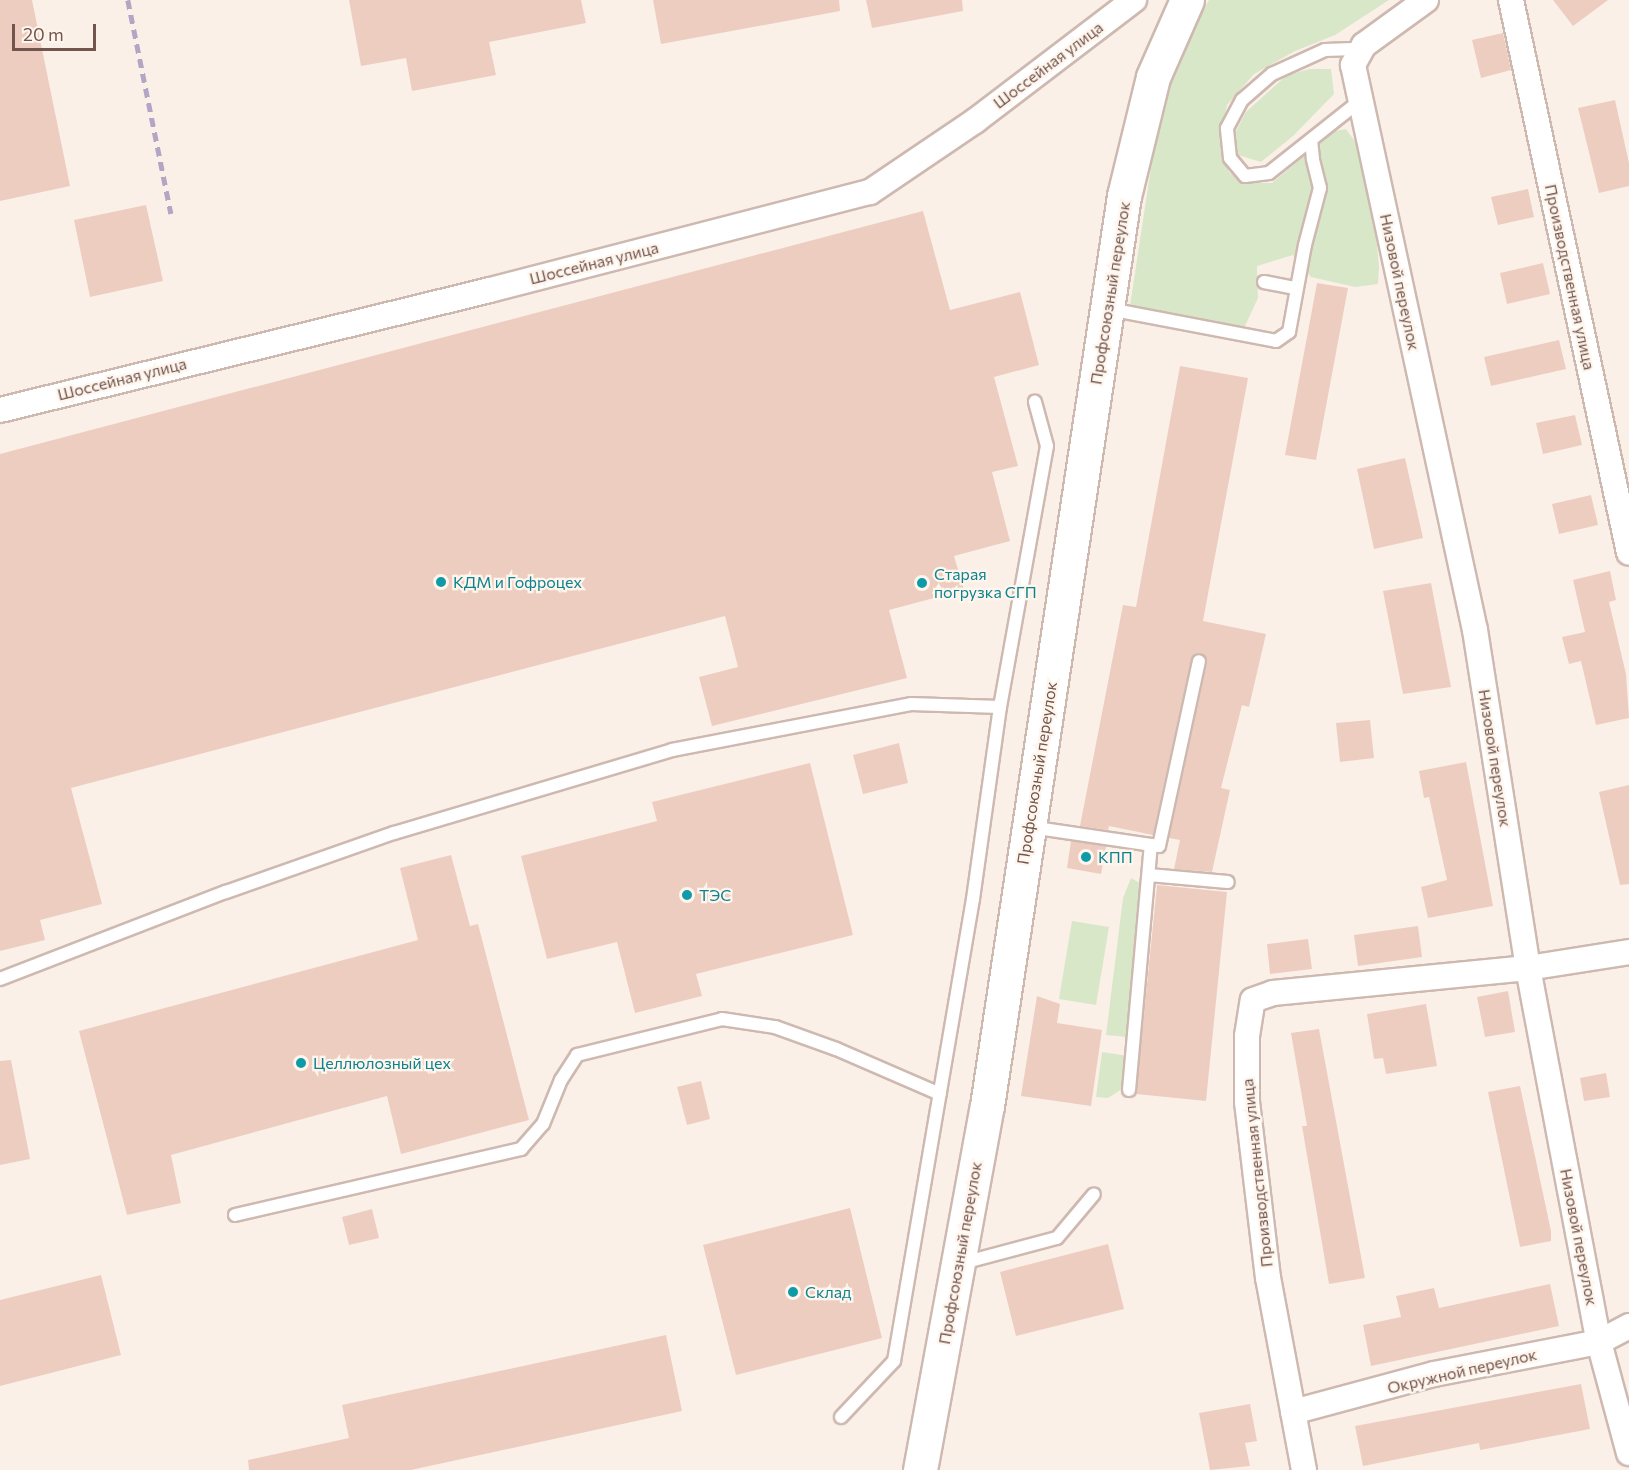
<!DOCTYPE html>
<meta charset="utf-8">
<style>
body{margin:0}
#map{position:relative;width:1629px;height:1470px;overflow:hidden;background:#fbf0e7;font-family:Commissioner,sans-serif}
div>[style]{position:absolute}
.green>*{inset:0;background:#d8e7c7}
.building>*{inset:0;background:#eecdc1}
.roads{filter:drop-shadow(2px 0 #ceb9b1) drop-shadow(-2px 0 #ceb9b1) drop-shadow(0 2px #ceb9b1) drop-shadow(0 -2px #ceb9b1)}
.service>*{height:12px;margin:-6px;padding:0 6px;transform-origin:6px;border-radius:6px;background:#fff}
.minor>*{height:24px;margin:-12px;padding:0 12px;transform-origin:12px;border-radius:12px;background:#fff}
.secondary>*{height:33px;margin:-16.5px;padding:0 16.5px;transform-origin:16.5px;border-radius:16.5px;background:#fff}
.rail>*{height:4.5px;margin-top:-2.25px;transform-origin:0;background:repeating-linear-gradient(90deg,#b2a6c4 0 9px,transparent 0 15px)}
.dots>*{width:16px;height:16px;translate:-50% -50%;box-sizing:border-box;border:3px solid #fef5ed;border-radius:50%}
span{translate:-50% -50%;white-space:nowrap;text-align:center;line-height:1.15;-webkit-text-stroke:4.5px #fef5ed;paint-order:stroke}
.street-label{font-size:16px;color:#72554d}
.culture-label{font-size:16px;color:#0d838f}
.left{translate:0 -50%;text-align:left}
.scale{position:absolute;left:12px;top:24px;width:84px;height:27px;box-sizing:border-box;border:3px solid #72554d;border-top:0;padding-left:8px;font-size:18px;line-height:21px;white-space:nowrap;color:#72554d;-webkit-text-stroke:4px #fef5ed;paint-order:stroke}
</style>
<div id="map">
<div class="green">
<div style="clip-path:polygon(1209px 0,1389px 0,1335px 35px,1295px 51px,1254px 74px,1227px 105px,1220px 137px,1229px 172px,1242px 183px,1272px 183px,1335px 131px,1346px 129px,1356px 143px,1372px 195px,1379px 266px,1378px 284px,1355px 287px,1311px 277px,1293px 255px,1257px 266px,1258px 298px,1244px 328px,1130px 306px,1159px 115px,1179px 51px)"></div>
<div style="clip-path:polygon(1310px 69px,1331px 69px,1334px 94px,1293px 136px,1261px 162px,1238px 155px,1233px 137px,1246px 112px,1287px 75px)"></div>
<div style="clip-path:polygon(1131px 878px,1145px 886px,1128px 1037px,1106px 1035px,1123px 898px)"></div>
<div style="clip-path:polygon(1072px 921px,1109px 927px,1096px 1005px,1059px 999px)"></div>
<div style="clip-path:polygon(1102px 1052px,1128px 1056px,1122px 1089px,1108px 1098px,1096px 1097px)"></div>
</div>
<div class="building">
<div style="clip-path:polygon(0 0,32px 0,70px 186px,0 201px)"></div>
<div style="clip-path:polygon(349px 0,581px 0,586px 23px,489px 42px,496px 75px,412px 91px,406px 58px,361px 66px)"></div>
<div style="clip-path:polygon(653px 0,839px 0,840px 11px,661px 44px)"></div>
<div style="clip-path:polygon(866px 0,962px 0,963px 11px,872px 28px)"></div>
<div style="clip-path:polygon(1553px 0,1608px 0,1573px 26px)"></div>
<div style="clip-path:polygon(1503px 33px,1511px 70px,1481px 78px,1472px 40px)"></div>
<div style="clip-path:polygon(1615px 100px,1629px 163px,1629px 186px,1599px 193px,1578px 108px)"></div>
<div style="clip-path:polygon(1528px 189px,1534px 217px,1498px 225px,1491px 197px)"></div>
<div style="clip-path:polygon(146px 205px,163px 281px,90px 297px,74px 220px)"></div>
<div style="clip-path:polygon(923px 211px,950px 310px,1020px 292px,1039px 365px,994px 377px,1018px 466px,992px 472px,1010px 541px,954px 556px,964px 590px,889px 610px,907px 678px,712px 726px,699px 677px,738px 667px,725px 616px,71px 788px,102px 904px,40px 920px,45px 940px,0 951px,0 454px)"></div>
<div style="clip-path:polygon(1543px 263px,1550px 294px,1507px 304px,1500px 273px)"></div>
<div style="clip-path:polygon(1317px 283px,1348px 288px,1316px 460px,1285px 455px)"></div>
<div style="clip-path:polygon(1559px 340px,1566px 369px,1491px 386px,1484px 357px)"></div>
<div style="clip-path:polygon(1180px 366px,1248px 378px,1203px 621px,1266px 634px,1249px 707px,1242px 705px,1221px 788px,1230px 790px,1212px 872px,1174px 869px,1180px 840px,1169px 838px,1207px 663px,1201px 653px,1196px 653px,1191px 659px,1153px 835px,1109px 826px,1108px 830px,1080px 826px,1123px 605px,1136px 607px)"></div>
<div style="clip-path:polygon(1575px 415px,1582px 445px,1543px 454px,1536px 423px)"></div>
<div style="clip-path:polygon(1405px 458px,1423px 538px,1374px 549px,1357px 469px)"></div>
<div style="clip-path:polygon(1591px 495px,1598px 525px,1559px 534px,1552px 504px)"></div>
<div style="clip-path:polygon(1610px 571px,1616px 600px,1609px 602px,1626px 674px,1629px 718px,1596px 725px,1581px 661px,1569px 664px,1562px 637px,1585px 632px,1573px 580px)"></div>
<div style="clip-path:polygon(1431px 583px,1451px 687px,1403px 694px,1383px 591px)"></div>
<div style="clip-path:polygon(1370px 720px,1374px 758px,1340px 762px,1336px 723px)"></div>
<div style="clip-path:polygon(899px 743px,908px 783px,863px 794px,853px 755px)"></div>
<div style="clip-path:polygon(1466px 762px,1493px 906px,1428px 918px,1421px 887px,1447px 880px,1429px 797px,1424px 798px,1419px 771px)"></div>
<div style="clip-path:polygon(810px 763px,853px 935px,696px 974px,702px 996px,635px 1013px,617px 942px,547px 959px,521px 856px,657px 821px,652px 802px)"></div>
<div style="clip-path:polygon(1629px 785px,1629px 884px,1620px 885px,1599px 792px)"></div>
<div style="clip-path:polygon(1071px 841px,1106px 846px,1101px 874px,1067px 868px)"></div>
<div style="clip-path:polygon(451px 855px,470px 926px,478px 924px,529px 1120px,401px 1154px,387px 1096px,171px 1155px,181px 1203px,127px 1215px,79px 1031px,418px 940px,400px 868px)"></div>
<div style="clip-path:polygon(1157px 885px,1227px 892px,1206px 1101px,1136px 1094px)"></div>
<div style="clip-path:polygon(1418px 926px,1422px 957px,1358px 966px,1354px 935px)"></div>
<div style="clip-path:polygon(1308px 939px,1312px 969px,1270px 974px,1267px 944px)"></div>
<div style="clip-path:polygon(1508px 991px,1515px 1032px,1485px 1037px,1477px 997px)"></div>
<div style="clip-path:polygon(1037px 996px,1060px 1004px,1057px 1023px,1102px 1030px,1091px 1106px,1021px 1096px)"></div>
<div style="clip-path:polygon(1426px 1004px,1437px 1066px,1386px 1074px,1383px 1058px,1374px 1059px,1367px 1014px)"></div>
<div style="clip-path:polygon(1319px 1029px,1365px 1278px,1329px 1284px,1302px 1126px,1307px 1126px,1291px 1033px)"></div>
<div style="clip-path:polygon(11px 1060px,30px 1159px,0 1165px,0 1061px)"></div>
<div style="clip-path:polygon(1606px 1073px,1610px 1097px,1584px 1101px,1580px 1078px)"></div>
<div style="clip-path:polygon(701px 1081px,710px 1119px,687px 1125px,677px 1087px)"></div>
<div style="clip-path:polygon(1520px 1086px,1551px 1231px,1551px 1241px,1520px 1247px,1488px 1092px)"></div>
<div style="clip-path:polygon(850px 1208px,882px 1338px,736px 1375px,703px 1245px)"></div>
<div style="clip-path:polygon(372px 1209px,379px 1238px,349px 1245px,342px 1217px)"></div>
<div style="clip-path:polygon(1108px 1244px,1124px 1309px,1016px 1336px,1000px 1272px)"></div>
<div style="clip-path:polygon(101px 1275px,121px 1355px,0 1386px,0 1300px)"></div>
<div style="clip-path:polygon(1550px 1284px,1559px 1326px,1371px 1366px,1363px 1325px,1401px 1317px,1396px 1296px,1434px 1288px,1439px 1308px)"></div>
<div style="clip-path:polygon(666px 1335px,682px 1411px,411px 1470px,249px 1470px,248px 1460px,349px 1438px,342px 1405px)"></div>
<div style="clip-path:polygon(1581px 1384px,1590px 1429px,1480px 1450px,1479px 1443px,1363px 1466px,1355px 1426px)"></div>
<div style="clip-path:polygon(1250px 1404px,1257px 1441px,1245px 1443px,1250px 1466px,1210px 1470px,1199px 1413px)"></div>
</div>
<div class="roads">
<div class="service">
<div style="left:1361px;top:100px;width:117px;rotate:141.6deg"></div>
<div style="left:1269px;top:173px;width:24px;rotate:173deg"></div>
<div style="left:1245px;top:176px;width:23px;rotate:-130deg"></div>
<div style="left:1230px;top:158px;width:30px;rotate:-96deg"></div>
<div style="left:1227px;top:128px;width:32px;rotate:-62deg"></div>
<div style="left:1242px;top:100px;width:40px;rotate:-41deg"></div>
<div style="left:1272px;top:74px;width:58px;rotate:-24.4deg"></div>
<div style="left:1325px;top:50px;width:36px;rotate:-2deg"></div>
<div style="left:1264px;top:282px;width:32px;rotate:11deg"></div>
<div style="left:1109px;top:309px;width:170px;rotate:10.8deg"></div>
<div style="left:1276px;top:341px;width:16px;rotate:-35deg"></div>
<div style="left:1289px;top:332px;width:88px;rotate:-79.6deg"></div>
<div style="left:1305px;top:245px;width:59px;rotate:-75.3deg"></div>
<div style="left:1320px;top:188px;width:30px;rotate:-104deg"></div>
<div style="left:1313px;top:159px;width:19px;rotate:-96deg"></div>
<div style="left:1030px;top:827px;width:130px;rotate:8.4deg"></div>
<div style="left:1159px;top:846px;width:189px;rotate:-77.8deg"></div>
<div style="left:1149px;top:875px;width:79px;rotate:5.1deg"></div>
<div style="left:0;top:979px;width:242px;rotate:-21.1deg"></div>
<div style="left:226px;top:892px;width:178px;rotate:-19.4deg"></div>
<div style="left:394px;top:833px;width:290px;rotate:-16.6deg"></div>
<div style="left:672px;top:750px;width:243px;rotate:-10.9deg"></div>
<div style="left:911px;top:704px;width:89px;rotate:1.9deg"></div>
<div style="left:1129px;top:1090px;width:246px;rotate:-84.9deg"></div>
<div style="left:235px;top:1215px;width:294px;rotate:-13deg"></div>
<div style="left:521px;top:1149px;width:33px;rotate:-49deg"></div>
<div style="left:543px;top:1124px;width:48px;rotate:-67.8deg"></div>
<div style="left:561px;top:1080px;width:30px;rotate:-57deg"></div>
<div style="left:577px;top:1055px;width:149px;rotate:-13.9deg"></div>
<div style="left:722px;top:1019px;width:54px;rotate:8.6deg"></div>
<div style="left:775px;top:1027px;width:65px;rotate:19.8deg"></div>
<div style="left:836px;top:1049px;width:113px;rotate:23.4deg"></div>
<div style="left:959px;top:1264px;width:101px;rotate:-14.9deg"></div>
<div style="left:1057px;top:1238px;width:57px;rotate:-49.9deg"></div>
<div style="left:841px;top:1417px;width:77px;rotate:-46.6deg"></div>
<div style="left:894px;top:1361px;width:469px;rotate:-80.3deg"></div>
<div style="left:973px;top:899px;width:194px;rotate:-82deg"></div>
<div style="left:1000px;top:707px;width:265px;rotate:-79.8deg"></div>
<div style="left:1047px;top:446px;width:46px;rotate:-105.3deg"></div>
</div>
<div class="minor">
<div style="left:1426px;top:0;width:77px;rotate:144deg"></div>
<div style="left:1364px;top:45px;width:23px;rotate:119deg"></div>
<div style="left:1353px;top:65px;width:578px;rotate:77.82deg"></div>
<div style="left:1475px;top:630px;width:342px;rotate:81.1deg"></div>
<div style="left:1528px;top:968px;width:381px;rotate:79.3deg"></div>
<div style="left:1599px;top:1342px;width:115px;rotate:74.9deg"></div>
<div style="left:1511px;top:0;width:565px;rotate:77.95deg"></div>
<div style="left:0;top:410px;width:504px;rotate:-13.76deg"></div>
<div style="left:490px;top:290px;width:392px;rotate:-14.5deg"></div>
<div style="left:870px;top:192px;width:127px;rotate:-34.1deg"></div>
<div style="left:975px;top:121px;width:200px;rotate:-37.3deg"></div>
<div style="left:1293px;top:1412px;width:146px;rotate:-15.1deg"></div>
<div style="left:1434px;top:1374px;width:168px;rotate:-11deg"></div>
<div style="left:1599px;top:1342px;width:34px;rotate:-28deg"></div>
<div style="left:1304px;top:1470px;width:195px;rotate:-100.6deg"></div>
<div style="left:1268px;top:1278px;width:177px;rotate:-96.8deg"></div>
<div style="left:1247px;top:1102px;width:66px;rotate:-90deg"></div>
<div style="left:1247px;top:1036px;width:36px;rotate:-81deg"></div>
<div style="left:1253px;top:1000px;width:21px;rotate:-19deg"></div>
<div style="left:1273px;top:993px;width:256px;rotate:-5.6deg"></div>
<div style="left:1528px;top:968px;width:102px;rotate:-9deg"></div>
</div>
<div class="secondary">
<div style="left:920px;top:1470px;width:370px;rotate:-79.6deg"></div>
<div style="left:987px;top:1106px;width:920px;rotate:-81.44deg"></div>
<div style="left:1124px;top:196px;width:122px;rotate:-76.3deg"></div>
<div style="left:1153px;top:77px;width:84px;rotate:-66.2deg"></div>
</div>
</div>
<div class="rail">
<div style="left:128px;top:0;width:218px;rotate:78.6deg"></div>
</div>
<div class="dots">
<div style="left:441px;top:582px;background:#0f9aa8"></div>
<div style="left:922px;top:583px;background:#0f9aa8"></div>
<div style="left:1086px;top:857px;background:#0f9aa8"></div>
<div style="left:687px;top:895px;background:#0f9aa8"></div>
<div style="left:301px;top:1063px;background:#0f9aa8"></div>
<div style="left:793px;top:1292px;background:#0f9aa8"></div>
</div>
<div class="street-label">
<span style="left:1048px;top:65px;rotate:-37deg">Шоссейная улица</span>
<span style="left:594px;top:263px;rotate:-14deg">Шоссейная улица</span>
<span style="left:1570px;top:277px;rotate:78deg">Производственная улица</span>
<span style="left:1400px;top:282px;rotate:78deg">Низовой переулок</span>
<span style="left:1110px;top:293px;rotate:-81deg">Профсоюзный переулок</span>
<span style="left:122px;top:379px;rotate:-14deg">Шоссейная улица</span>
<span style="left:1495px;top:758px;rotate:81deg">Низовой переулок</span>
<span style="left:1037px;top:773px;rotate:-81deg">Профсоюзный переулок</span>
<span style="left:1257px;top:1173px;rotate:-96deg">Производственная улица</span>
<span style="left:1579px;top:1237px;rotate:79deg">Низовой переулок</span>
<span style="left:960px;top:1253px;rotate:-80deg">Профсоюзный переулок</span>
<span style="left:1462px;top:1371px;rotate:-13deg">Окружной переулок</span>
</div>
<div class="culture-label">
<span class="left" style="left:934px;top:583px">Старая<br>погрузка СГП</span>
<span class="left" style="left:453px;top:582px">КДМ и Гофроцех</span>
<span class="left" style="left:1098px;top:857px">КПП</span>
<span class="left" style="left:699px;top:895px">ТЭС</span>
<span class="left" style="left:313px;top:1063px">Целлюлозный цех</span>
<span class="left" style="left:805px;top:1292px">Склад</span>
</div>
<div class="scale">20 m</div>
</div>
